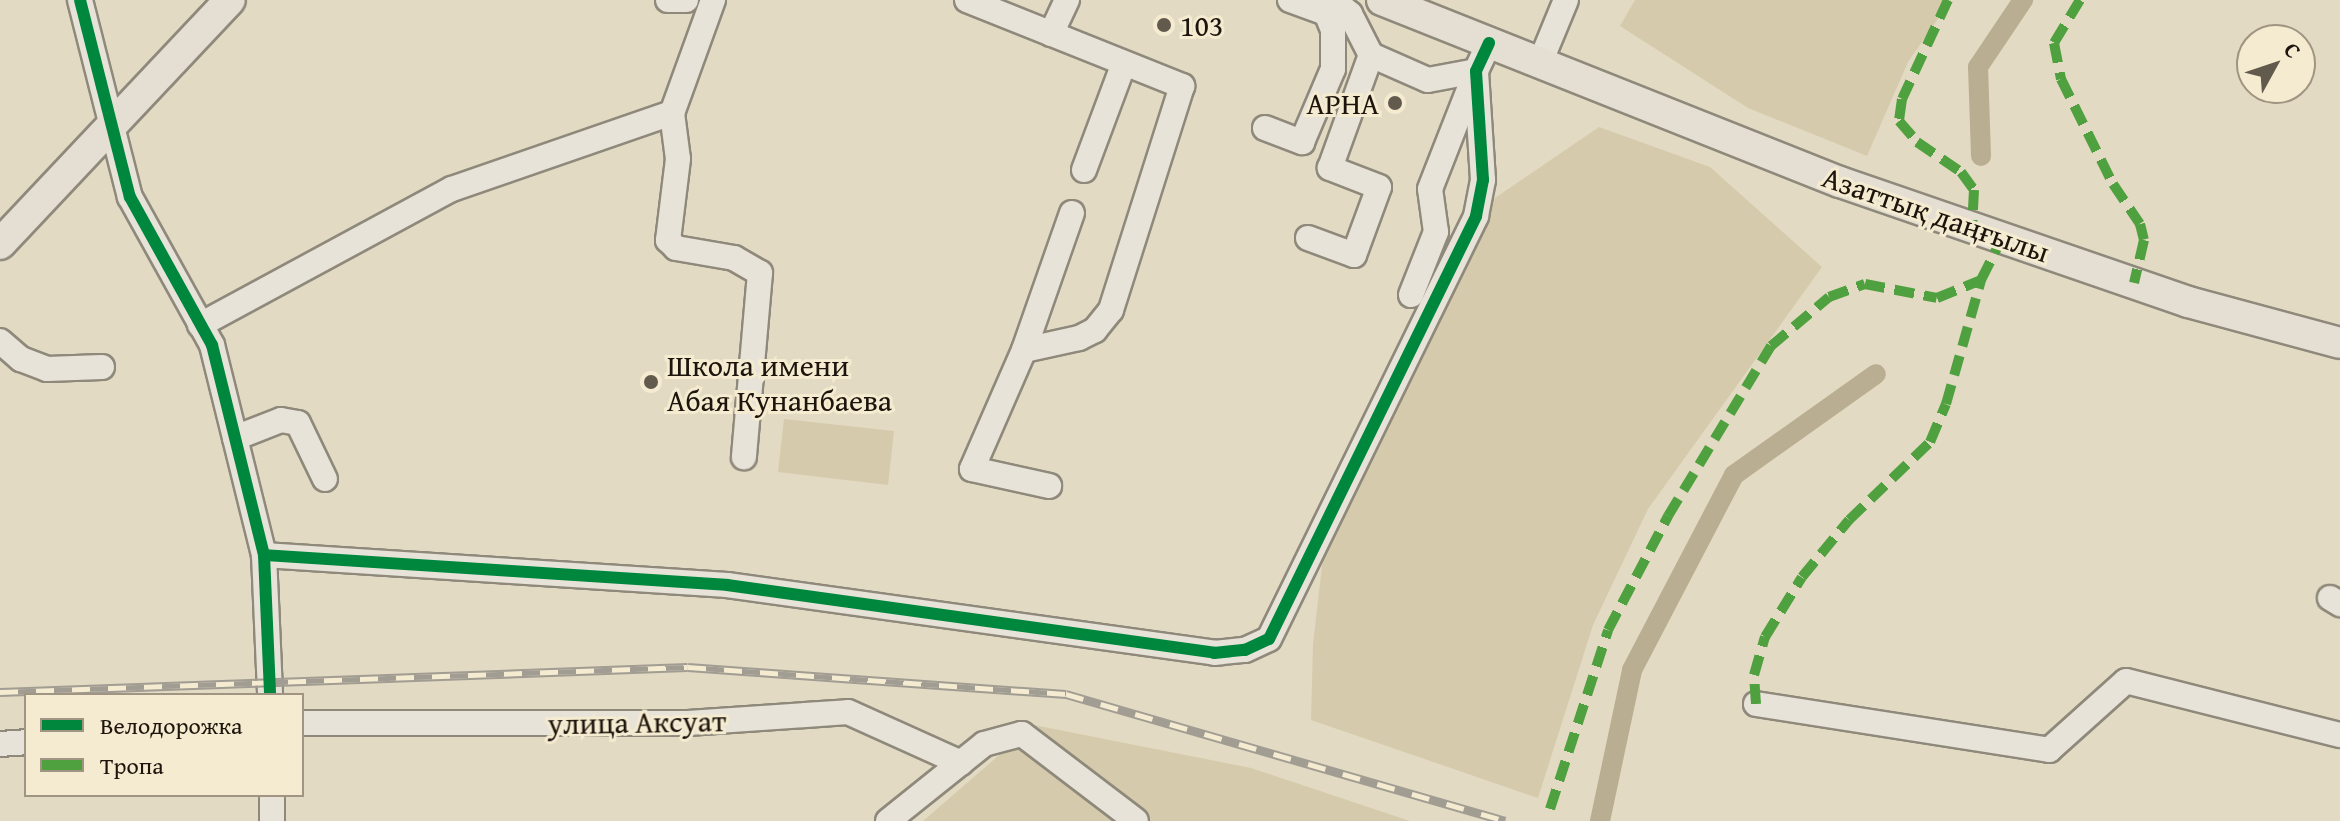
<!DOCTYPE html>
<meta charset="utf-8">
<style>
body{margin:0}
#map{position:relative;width:2340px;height:821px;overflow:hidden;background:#e3dac3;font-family:"Gentium Book Plus",serif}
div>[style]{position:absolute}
.green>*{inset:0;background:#d6caac}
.canal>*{height:20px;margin:-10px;padding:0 10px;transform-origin:10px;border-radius:10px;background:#baae92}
.roads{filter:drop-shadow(2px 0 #8e897b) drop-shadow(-2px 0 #8e897b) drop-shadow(0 2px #8e897b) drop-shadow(0 -2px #8e897b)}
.minor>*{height:24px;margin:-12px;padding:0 12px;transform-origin:12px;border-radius:12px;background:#e8e3d8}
.major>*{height:30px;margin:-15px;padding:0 15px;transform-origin:15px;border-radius:15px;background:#e4dfd2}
.rail>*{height:9px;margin-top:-4.5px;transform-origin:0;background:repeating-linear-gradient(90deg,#f5ebd0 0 18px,#a29d93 0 36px);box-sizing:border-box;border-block:2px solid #a29d93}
.quiet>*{height:10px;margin-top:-5px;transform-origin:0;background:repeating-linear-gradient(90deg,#4fa03e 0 20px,transparent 0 30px)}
.cycleway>*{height:12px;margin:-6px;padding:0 6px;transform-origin:6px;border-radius:6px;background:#00873e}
.dots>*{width:22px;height:22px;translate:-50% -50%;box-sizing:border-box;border:4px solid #f5ebd0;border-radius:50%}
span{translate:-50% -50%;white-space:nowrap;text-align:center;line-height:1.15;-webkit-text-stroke:6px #f5ebd0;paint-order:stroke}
.poi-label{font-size:30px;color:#1d150d}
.left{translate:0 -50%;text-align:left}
.right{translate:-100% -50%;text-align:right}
.street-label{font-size:30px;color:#1d150d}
.legend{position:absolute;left:24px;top:693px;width:280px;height:104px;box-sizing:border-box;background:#f5ebd0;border:2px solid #9f9582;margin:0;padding:10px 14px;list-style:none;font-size:24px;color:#1d150d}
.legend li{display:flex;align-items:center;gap:16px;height:40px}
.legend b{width:40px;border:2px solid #9f9582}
.north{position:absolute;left:2236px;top:24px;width:80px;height:80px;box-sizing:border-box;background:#f5ebd0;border:2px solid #9f9582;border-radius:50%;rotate:50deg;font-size:22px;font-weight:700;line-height:32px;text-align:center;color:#1d150d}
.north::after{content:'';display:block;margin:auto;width:28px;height:36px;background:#625a4d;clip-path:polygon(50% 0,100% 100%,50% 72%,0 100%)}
</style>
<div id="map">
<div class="green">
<div style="clip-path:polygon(1635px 0,1951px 0,1908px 62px,1867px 156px,1748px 108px,1620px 26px)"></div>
<div style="clip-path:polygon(1599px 127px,1710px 167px,1822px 267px,1648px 509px,1593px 625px,1538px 798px,1311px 720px,1313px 644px,1324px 549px,1495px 198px)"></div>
<div style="clip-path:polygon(784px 419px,894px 431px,888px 485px,778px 472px)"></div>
<div style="clip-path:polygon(1034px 725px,1251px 768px,1410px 821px,923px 821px)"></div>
</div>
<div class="canal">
<div style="left:1981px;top:156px;width:89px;rotate:-91.9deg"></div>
<div style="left:1978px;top:67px;width:81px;rotate:-56.1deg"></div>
<div style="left:1600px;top:821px;width:154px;rotate:-78deg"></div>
<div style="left:1632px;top:670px;width:220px;rotate:-62.4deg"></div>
<div style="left:1734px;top:475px;width:174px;rotate:-35.4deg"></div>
</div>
<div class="roads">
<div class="minor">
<div style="left:80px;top:0;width:203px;rotate:75.8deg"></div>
<div style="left:130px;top:197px;width:169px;rotate:61deg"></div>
<div style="left:212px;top:345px;width:216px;rotate:76.1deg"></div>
<div style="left:264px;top:555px;width:140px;rotate:87.5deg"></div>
<div style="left:668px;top:0;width:18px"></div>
<div style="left:713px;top:0;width:120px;rotate:109.9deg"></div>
<div style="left:672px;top:113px;width:46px;rotate:82.6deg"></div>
<div style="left:678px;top:159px;width:82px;rotate:97deg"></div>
<div style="left:668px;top:240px;width:11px;rotate:45deg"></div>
<div style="left:676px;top:248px;width:59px;rotate:9.8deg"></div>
<div style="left:734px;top:258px;width:30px;rotate:30deg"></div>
<div style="left:760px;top:273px;width:185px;rotate:95deg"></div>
<div style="left:967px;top:0;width:232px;rotate:21.8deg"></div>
<div style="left:1182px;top:86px;width:235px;rotate:107.6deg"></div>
<div style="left:1111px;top:310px;width:26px;rotate:129deg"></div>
<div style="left:1095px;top:330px;width:18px;rotate:153deg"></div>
<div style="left:1079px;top:338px;width:56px;rotate:167.7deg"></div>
<div style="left:1024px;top:350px;width:130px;rotate:113.6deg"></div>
<div style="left:972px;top:469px;width:79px;rotate:12.4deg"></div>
<div style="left:1290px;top:0;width:38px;rotate:20deg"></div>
<div style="left:1326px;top:13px;width:14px;rotate:-65deg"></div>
<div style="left:1333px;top:0;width:22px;rotate:39deg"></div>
<div style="left:1350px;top:14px;width:46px;rotate:62.9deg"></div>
<div style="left:1371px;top:55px;width:62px;rotate:23.7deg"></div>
<div style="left:1428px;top:80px;width:49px;rotate:-10.6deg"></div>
<div style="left:1051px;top:34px;width:38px;rotate:-65deg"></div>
<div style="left:1540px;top:63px;width:68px;rotate:-67.6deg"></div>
<div style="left:1265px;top:128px;width:40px;rotate:21deg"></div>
<div style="left:1302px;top:142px;width:79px;rotate:-67deg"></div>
<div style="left:1333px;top:69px;width:39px;rotate:-90deg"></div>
<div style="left:1333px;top:30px;width:18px;rotate:-112deg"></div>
<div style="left:1084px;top:170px;width:114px;rotate:-69.5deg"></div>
<div style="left:1308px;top:238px;width:49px;rotate:20.3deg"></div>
<div style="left:1354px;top:255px;width:72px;rotate:-69.8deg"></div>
<div style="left:1379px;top:187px;width:53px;rotate:-158.8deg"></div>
<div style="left:1330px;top:168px;width:120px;rotate:-70.1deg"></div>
<div style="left:1411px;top:295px;width:68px;rotate:-68.4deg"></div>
<div style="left:1436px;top:232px;width:43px;rotate:-97.9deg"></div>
<div style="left:1430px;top:189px;width:120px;rotate:-68.6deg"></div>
<div style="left:200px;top:325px;width:286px;rotate:-28.4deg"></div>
<div style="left:452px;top:189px;width:233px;rotate:-19.1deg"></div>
<div style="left:0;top:341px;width:28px;rotate:41deg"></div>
<div style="left:21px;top:359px;width:28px;rotate:21deg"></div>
<div style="left:47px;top:369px;width:55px;rotate:-2.1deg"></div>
<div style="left:1024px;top:350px;width:145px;rotate:-70.7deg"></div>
<div style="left:235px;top:438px;width:49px;rotate:-21.4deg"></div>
<div style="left:281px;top:420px;width:17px;rotate:10deg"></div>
<div style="left:298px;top:423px;width:62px;rotate:64.3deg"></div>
<div style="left:264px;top:555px;width:464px;rotate:3.7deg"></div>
<div style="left:727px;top:585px;width:492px;rotate:7.9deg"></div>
<div style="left:1214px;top:653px;width:31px;rotate:-6deg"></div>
<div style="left:1245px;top:650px;width:26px;rotate:-25deg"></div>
<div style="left:1269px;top:639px;width:471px;rotate:-63.9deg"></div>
<div style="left:1476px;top:216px;width:37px;rotate:-79deg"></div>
<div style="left:1483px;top:180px;width:109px;rotate:-93.7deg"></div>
<div style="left:1476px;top:71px;width:31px;rotate:-65deg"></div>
<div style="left:2330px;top:598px;width:12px;rotate:31deg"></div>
<div style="left:1756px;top:704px;width:297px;rotate:8.9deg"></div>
<div style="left:2049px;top:750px;width:103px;rotate:-41.9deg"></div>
<div style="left:2126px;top:681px;width:221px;rotate:14.2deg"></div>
<div style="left:302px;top:723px;width:386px"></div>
<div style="left:688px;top:723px;width:160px;rotate:-3.9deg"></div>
<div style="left:848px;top:712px;width:124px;rotate:24.3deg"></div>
<div style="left:0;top:744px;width:26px;rotate:-4deg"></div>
<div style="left:272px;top:821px;width:26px;rotate:-90deg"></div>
<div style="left:888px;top:821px;width:123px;rotate:-38.7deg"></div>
<div style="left:984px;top:744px;width:39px;rotate:-15deg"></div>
<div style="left:1022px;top:734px;width:143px;rotate:37.3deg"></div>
</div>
<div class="major">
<div style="left:1382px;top:0;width:493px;rotate:21.7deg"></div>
<div style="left:1840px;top:182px;width:368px;rotate:19deg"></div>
<div style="left:2188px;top:302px;width:157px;rotate:15.1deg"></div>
<div style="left:0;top:244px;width:335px;rotate:-46.7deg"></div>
</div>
</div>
<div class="rail">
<div style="left:0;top:692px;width:688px;rotate:-2.08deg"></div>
<div style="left:688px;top:667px;width:379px;rotate:4.1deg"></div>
<div style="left:1066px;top:694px;width:457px;rotate:16.1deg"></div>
</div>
<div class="quiet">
<div style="left:1948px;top:0;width:109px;rotate:114.9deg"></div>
<div style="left:1902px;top:99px;width:22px;rotate:98deg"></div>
<div style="left:1899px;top:121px;width:28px;rotate:49deg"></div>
<div style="left:1917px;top:142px;width:53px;rotate:34.3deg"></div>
<div style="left:1961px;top:172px;width:22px;rotate:54deg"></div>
<div style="left:1974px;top:190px;width:38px;rotate:93deg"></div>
<div style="left:2080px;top:0;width:50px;rotate:121.2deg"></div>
<div style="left:2054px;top:43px;width:37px;rotate:79deg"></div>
<div style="left:2061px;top:79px;width:117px;rotate:63.7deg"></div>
<div style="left:2113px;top:184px;width:48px;rotate:56deg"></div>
<div style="left:2140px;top:224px;width:16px;rotate:76deg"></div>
<div style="left:2144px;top:240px;width:44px;rotate:103.1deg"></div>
<div style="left:1756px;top:704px;width:29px;rotate:-94deg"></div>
<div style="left:1754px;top:675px;width:40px;rotate:-74deg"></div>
<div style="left:1765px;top:637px;width:70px;rotate:-58.3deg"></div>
<div style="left:1802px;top:577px;width:74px;rotate:-50.5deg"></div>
<div style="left:1849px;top:520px;width:112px;rotate:-43.9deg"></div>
<div style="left:1930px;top:442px;width:41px;rotate:-67.2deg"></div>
<div style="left:1946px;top:404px;width:129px;rotate:-74.2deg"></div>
<div style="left:1550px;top:809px;width:188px;rotate:-72deg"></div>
<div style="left:1608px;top:630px;width:129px;rotate:-62.2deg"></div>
<div style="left:1668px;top:516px;width:199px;rotate:-58.8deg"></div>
<div style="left:1771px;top:346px;width:76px;rotate:-40.2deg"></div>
<div style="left:1829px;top:297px;width:38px;rotate:-20deg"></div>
<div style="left:1865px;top:284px;width:73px;rotate:11deg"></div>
<div style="left:1937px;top:298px;width:48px;rotate:-22.2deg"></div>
<div style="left:1981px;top:280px;width:47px;rotate:-63.4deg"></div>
</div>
<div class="cycleway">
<div style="left:80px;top:0;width:203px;rotate:75.8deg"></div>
<div style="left:130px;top:197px;width:169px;rotate:61deg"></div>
<div style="left:212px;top:345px;width:216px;rotate:76.1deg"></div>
<div style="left:264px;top:555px;width:140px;rotate:87.5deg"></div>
<div style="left:264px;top:555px;width:464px;rotate:3.7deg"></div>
<div style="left:727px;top:585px;width:492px;rotate:7.9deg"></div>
<div style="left:1214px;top:653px;width:31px;rotate:-6deg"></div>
<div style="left:1245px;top:650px;width:26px;rotate:-25deg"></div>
<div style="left:1269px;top:639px;width:471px;rotate:-63.9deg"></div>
<div style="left:1476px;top:216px;width:37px;rotate:-79deg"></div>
<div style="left:1483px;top:180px;width:109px;rotate:-93.7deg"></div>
<div style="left:1476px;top:71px;width:31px;rotate:-65deg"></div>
</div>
<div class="dots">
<div style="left:1164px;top:25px;background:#625a4d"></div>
<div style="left:1395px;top:103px;background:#625a4d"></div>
<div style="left:651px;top:382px;background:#625a4d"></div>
</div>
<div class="poi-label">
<span class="left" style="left:1180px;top:25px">103</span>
<span class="right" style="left:1379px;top:103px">АРНА</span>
<span class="left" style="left:667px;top:382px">Школа имени<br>Абая Кунанбаева</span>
</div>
<div class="street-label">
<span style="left:1936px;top:214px;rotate:19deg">Азаттық даңғылы</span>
<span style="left:637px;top:722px;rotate:-1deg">улица Аксуат</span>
</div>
<ul class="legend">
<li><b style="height:10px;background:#00873e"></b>Велодорожка</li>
<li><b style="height:10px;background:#4fa03e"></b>Тропа</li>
</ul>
<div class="north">С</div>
</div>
